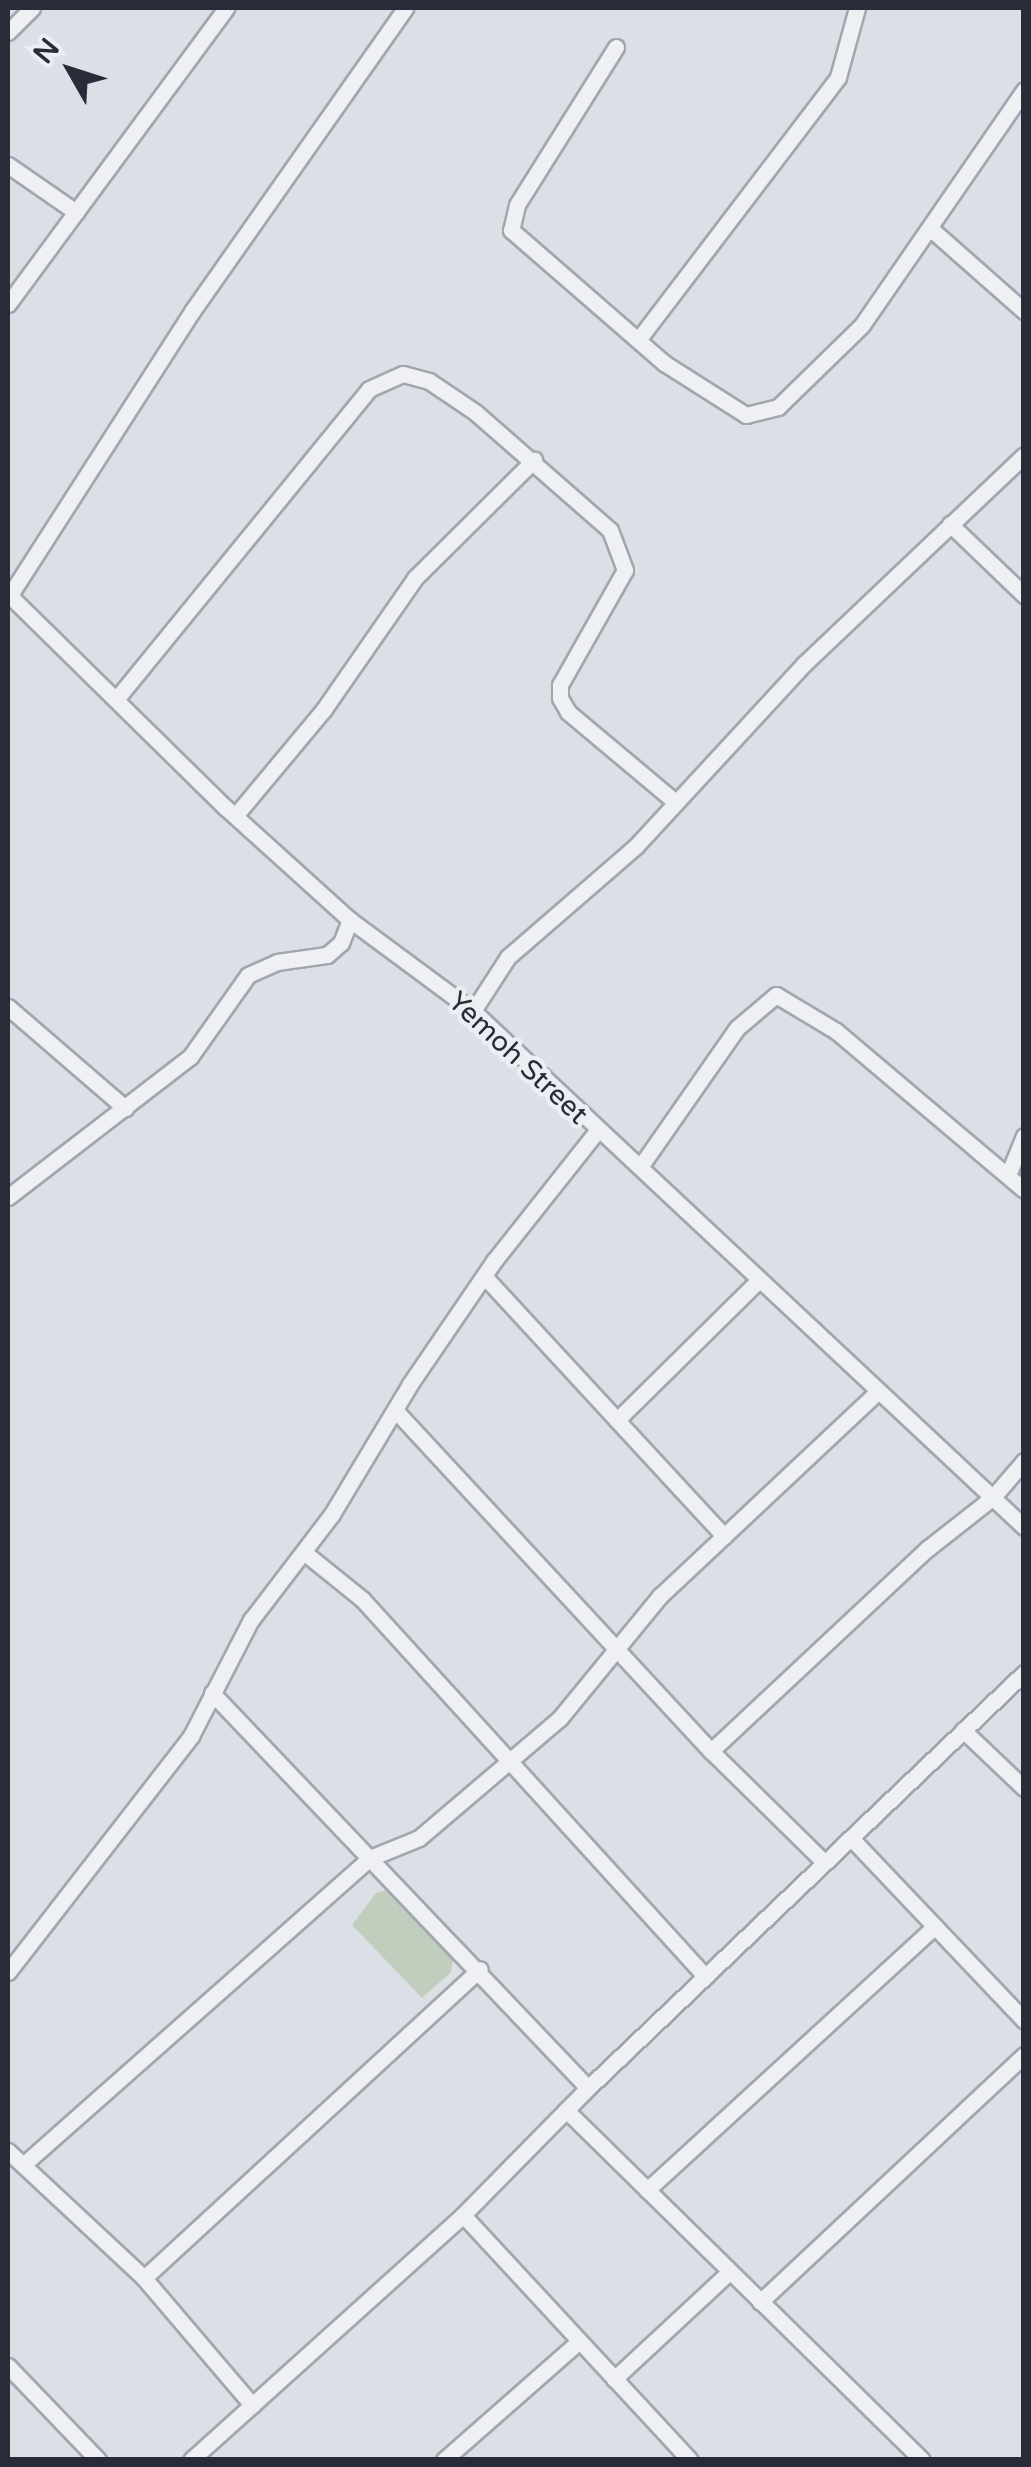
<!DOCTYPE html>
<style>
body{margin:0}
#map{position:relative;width:1031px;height:2467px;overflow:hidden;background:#dcdfe5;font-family:"Varela Round",sans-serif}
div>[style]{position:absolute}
.green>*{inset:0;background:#c1cebe}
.roads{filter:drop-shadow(2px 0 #a2a6ae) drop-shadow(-2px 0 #a2a6ae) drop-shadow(0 2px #a2a6ae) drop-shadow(0 -2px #a2a6ae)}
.street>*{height:15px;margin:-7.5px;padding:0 7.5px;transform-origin:7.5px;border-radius:7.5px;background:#eef0f3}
span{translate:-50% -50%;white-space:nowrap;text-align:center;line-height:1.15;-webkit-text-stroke:9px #ebeef3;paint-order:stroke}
.street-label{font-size:28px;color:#282c39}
.frame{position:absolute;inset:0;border:10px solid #282c39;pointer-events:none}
.north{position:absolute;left:20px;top:20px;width:100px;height:100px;-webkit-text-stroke:8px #ebeef3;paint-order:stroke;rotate:309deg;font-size:28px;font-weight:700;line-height:40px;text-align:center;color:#282c39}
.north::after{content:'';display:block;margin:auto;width:35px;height:45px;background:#282c39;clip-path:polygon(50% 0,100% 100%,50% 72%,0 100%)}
</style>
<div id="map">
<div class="green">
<div style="clip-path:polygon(386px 1890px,453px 1959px,451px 1972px,422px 1998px,352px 1925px,376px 1893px)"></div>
</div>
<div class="roads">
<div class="street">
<div style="left:8px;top:32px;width:34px;rotate:-45deg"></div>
<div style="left:616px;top:47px;width:186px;rotate:122.1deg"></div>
<div style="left:517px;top:205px;width:26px;rotate:103deg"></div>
<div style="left:511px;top:230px;width:203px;rotate:41deg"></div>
<div style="left:664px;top:363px;width:97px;rotate:32.4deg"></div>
<div style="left:746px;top:415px;width:33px;rotate:-14deg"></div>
<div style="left:778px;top:407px;width:117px;rotate:-44.3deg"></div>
<div style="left:862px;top:325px;width:285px;rotate:-55.4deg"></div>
<div style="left:8px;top:165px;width:83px;rotate:34.7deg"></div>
<div style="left:931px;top:229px;width:124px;rotate:41.4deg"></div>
<div style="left:8px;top:304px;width:368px;rotate:-53.6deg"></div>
<div style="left:638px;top:340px;width:330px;rotate:-52.7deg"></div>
<div style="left:838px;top:77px;width:72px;rotate:-74.6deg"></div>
<div style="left:950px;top:524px;width:103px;rotate:43.8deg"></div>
<div style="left:8px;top:594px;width:305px;rotate:44.5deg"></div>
<div style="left:226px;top:808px;width:167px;rotate:42.1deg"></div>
<div style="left:350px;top:920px;width:153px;rotate:36.5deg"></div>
<div style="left:473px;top:1011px;width:755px;rotate:43.12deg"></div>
<div style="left:8px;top:598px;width:342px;rotate:-57.3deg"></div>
<div style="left:193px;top:310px;width:369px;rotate:-54.9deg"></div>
<div style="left:118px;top:697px;width:397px;rotate:-50.8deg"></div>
<div style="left:369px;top:389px;width:37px;rotate:-24deg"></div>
<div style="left:403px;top:374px;width:27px;rotate:15deg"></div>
<div style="left:429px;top:381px;width:55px;rotate:34deg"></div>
<div style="left:475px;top:412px;width:179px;rotate:41.2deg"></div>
<div style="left:610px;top:530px;width:43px;rotate:69.4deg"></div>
<div style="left:625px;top:570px;width:132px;rotate:119.5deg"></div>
<div style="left:560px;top:685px;width:13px;rotate:90deg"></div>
<div style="left:560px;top:698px;width:16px;rotate:60deg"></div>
<div style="left:568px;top:712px;width:138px;rotate:40deg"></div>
<div style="left:235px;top:816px;width:139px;rotate:-50.2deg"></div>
<div style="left:324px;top:709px;width:160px;rotate:-55.2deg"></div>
<div style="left:415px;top:578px;width:168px;rotate:-44.8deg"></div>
<div style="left:8px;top:1007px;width:155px;rotate:40.8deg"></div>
<div style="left:473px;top:1011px;width:64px;rotate:-57.1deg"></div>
<div style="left:508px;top:957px;width:169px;rotate:-40.9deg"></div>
<div style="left:636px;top:846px;width:248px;rotate:-47.3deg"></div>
<div style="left:804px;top:664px;width:303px;rotate:-43.5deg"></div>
<div style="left:640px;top:1167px;width:169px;rotate:-55.1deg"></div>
<div style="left:737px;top:1028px;width:51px;rotate:-40.2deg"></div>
<div style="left:776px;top:995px;width:70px;rotate:31deg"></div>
<div style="left:836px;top:1031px;width:246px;rotate:40.2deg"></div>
<div style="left:1008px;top:1175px;width:42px;rotate:-67.7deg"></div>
<div style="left:8px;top:1197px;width:230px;rotate:-37.6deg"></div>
<div style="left:190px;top:1057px;width:100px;rotate:-54.7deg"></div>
<div style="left:248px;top:975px;width:32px;rotate:-24deg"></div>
<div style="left:277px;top:962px;width:50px;rotate:-8deg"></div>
<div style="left:327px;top:955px;width:18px;rotate:-41deg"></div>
<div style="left:341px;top:943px;width:25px;rotate:-69deg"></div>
<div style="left:484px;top:1276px;width:354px;rotate:47.3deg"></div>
<div style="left:395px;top:1410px;width:465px;rotate:47.2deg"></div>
<div style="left:711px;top:1751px;width:158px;rotate:44.5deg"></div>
<div style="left:617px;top:1420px;width:197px;rotate:-44.6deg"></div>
<div style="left:305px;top:1553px;width:73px;rotate:38.9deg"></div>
<div style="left:362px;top:1599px;width:508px;rotate:47.71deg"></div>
<div style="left:212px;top:1693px;width:545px;rotate:46.41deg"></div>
<div style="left:963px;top:1730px;width:84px;rotate:43.6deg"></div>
<div style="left:711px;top:1751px;width:296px;rotate:-43.1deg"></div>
<div style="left:927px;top:1549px;width:84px;rotate:-38.2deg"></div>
<div style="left:993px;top:1497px;width:48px;rotate:-49.3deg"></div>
<div style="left:851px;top:1838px;width:251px;rotate:46.5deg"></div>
<div style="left:8px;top:1972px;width:299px;rotate:-52.2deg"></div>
<div style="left:191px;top:1736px;width:131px;rotate:-62.7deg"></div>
<div style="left:251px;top:1620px;width:133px;rotate:-52.6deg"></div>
<div style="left:332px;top:1514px;width:152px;rotate:-59deg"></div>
<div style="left:410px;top:1384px;width:149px;rotate:-55.7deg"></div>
<div style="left:494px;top:1261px;width:166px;rotate:-51.6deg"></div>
<div style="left:566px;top:2110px;width:499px;rotate:44.5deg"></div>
<div style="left:8px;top:2151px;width:186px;rotate:43deg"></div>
<div style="left:144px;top:2278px;width:167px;rotate:49.6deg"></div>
<div style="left:23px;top:2165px;width:463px;rotate:-41.5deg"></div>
<div style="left:370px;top:1858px;width:53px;rotate:-22.2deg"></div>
<div style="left:419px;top:1838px;width:185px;rotate:-40.4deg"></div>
<div style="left:560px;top:1718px;width:158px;rotate:-50.7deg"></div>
<div style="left:660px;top:1596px;width:295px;rotate:-43.2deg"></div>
<div style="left:647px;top:2190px;width:386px;rotate:-42.5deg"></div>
<div style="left:463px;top:2215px;width:334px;rotate:47.2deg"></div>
<div style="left:144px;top:2278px;width:456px;rotate:-42.6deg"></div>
<div style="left:760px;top:2302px;width:362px;rotate:-43.1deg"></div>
<div style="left:8px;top:2366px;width:130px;rotate:46.2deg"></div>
<div style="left:614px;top:2379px;width:157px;rotate:-42.9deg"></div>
<div style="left:191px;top:2460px;width:366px;rotate:-42deg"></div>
<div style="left:463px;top:2215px;width:178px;rotate:-45.5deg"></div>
<div style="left:588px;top:2088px;width:602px;rotate:-43.59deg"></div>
<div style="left:444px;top:2460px;width:177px;rotate:-41.3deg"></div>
</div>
</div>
<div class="street-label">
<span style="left:518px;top:1058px;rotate:43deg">Yemoh Street</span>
</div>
<div class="frame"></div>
<div class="north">N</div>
</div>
